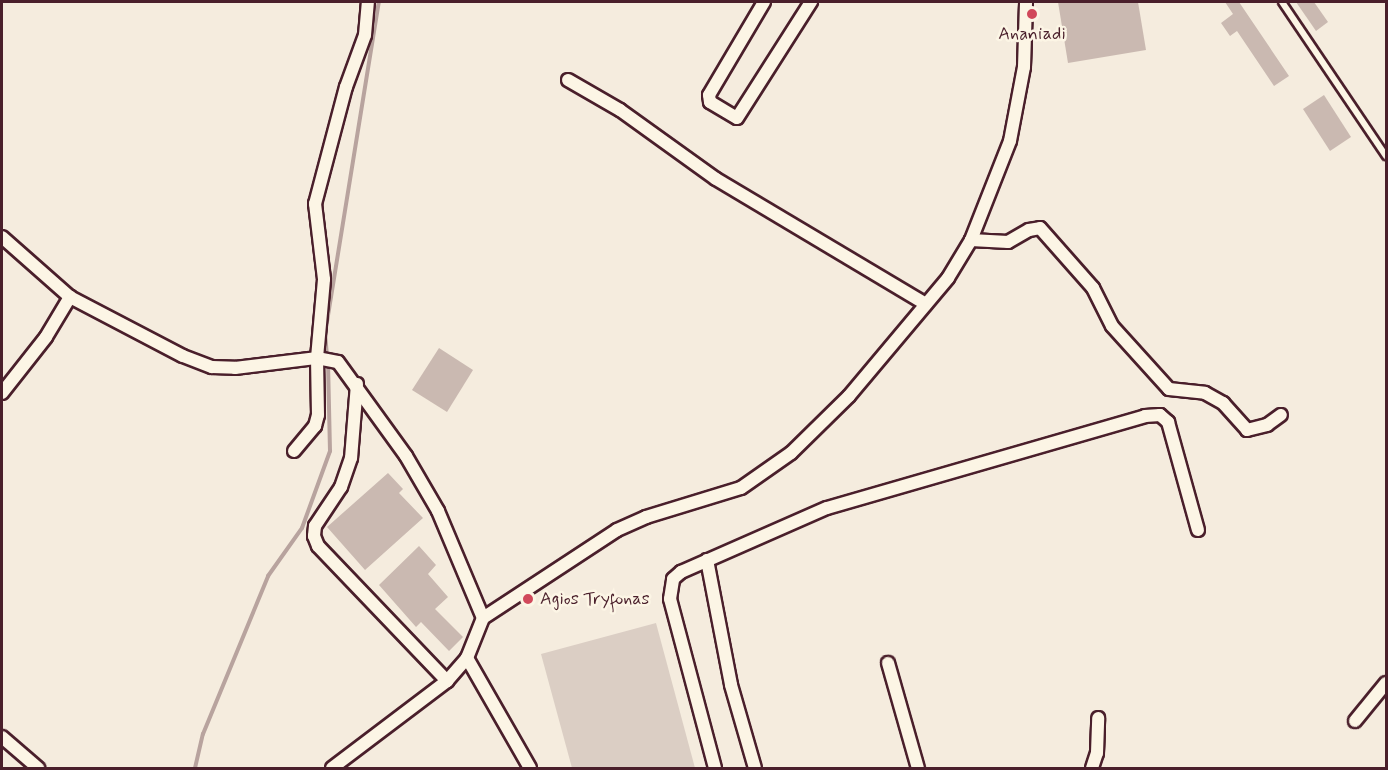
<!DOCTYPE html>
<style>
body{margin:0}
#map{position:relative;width:1388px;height:770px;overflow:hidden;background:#f5ecde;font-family:Mynerve,sans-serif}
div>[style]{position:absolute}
.green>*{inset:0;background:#dbcec4}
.stream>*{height:4px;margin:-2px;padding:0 2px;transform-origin:2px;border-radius:2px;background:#b8a39e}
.building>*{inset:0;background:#cab9b1}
.roads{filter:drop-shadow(2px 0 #4a1f2b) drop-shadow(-2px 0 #4a1f2b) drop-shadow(0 2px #4a1f2b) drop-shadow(0 -2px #4a1f2b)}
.lane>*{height:6px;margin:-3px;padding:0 3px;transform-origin:3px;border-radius:3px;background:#fcf5e5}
.street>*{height:12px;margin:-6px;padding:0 6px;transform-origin:6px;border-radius:6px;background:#fcf5e5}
.dots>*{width:16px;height:16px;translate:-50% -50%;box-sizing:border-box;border:3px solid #fcf5e5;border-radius:50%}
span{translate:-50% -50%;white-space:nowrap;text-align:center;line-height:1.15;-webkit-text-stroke:5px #fcf5e5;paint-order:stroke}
.poi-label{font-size:18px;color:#4a1f2b}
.left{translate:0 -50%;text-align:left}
.frame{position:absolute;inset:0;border:3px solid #4a1f2b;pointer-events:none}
</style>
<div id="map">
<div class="green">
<div style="clip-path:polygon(656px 623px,695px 768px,572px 768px,541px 654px)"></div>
</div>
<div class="stream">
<div style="left:327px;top:356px;width:22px;rotate:-95deg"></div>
<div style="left:325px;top:334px;width:336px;rotate:-80.8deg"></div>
<div style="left:195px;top:768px;width:35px;rotate:-77deg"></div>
<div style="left:203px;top:734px;width:171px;rotate:-67.6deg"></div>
<div style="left:268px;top:576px;width:59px;rotate:-54.7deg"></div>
<div style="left:302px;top:528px;width:82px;rotate:-70deg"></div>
<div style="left:330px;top:451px;width:87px;rotate:-91.3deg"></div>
</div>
<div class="building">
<div style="clip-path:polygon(1058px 2px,1138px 2px,1146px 50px,1068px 63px)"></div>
<div style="clip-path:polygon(1225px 2px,1239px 2px,1289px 76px,1274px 86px,1237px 31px,1230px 36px,1221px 23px,1233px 14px)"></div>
<div style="clip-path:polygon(1296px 2px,1314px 2px,1328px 22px,1316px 31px)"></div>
<div style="clip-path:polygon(1324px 95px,1351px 137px,1330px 151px,1303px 109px)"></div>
<div style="clip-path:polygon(439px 348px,473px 370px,447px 412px,412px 390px)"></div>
<div style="clip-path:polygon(388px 473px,403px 489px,399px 493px,423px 518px,365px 570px,327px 527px)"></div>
<div style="clip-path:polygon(419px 546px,436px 565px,428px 574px,448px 597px,435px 609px,463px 637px,449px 651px,421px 622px,416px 627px,379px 585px)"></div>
</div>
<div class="roads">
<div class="lane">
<div style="left:1282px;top:2px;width:186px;rotate:56deg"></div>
</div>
<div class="street">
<div style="left:764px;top:2px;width:108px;rotate:120.6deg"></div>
<div style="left:709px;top:95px;width:7px;rotate:82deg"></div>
<div style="left:710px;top:102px;width:31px;rotate:31deg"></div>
<div style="left:737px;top:118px;width:138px;rotate:-57.5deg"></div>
<div style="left:568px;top:80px;width:60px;rotate:30deg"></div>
<div style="left:620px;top:110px;width:118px;rotate:35.7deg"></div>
<div style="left:716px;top:179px;width:244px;rotate:30.8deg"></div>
<div style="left:2px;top:237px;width:91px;rotate:41.4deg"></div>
<div style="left:70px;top:297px;width:127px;rotate:27.6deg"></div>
<div style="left:183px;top:356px;width:31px;rotate:21deg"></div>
<div style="left:212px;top:367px;width:23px;rotate:2deg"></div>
<div style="left:235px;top:368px;width:83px;rotate:-7deg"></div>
<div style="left:317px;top:358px;width:21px;rotate:11deg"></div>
<div style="left:338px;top:362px;width:116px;rotate:54.1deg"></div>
<div style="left:406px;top:456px;width:64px;rotate:59.8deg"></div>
<div style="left:438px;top:511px;width:116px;rotate:67.2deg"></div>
<div style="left:971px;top:240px;width:37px;rotate:3deg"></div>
<div style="left:1008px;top:242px;width:24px;rotate:-30deg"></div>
<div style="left:1029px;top:230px;width:11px;rotate:-10deg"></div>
<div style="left:1040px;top:228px;width:80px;rotate:48.5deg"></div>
<div style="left:1093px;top:288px;width:42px;rotate:63.4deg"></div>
<div style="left:1112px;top:326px;width:85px;rotate:47.9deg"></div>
<div style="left:1169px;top:389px;width:36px;rotate:6deg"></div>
<div style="left:1205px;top:393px;width:21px;rotate:29deg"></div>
<div style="left:1223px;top:403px;width:36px;rotate:48deg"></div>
<div style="left:1247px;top:430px;width:21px;rotate:-14deg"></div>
<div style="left:1267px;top:425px;width:17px;rotate:-36deg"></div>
<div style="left:357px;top:384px;width:74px;rotate:94.6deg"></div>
<div style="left:351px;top:458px;width:31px;rotate:109deg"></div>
<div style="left:341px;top:487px;width:47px;rotate:123.7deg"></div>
<div style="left:315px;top:526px;width:10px;rotate:96deg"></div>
<div style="left:314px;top:536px;width:11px;rotate:68deg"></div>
<div style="left:318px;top:546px;width:187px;rotate:46.3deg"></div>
<div style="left:2px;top:393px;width:71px;rotate:-51.8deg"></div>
<div style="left:46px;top:337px;width:47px;rotate:-59deg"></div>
<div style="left:294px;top:451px;width:33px;rotate:-50deg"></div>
<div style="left:315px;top:426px;width:11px;rotate:-75deg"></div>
<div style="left:318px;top:415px;width:57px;rotate:-91deg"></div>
<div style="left:317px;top:358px;width:79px;rotate:-84.9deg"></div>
<div style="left:324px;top:279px;width:76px;rotate:-96.8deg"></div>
<div style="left:315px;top:204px;width:121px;rotate:-75.2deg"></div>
<div style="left:346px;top:87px;width:55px;rotate:-69.9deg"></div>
<div style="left:365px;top:35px;width:33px;rotate:-85deg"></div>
<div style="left:707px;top:560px;width:127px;rotate:79.1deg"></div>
<div style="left:731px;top:685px;width:86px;rotate:73.9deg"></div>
<div style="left:888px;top:663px;width:109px;rotate:74.1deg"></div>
<div style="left:1355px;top:721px;width:49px;rotate:-50.8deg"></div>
<div style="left:2px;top:737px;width:48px;rotate:40.7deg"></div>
<div style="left:332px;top:768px;width:144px;rotate:-37.1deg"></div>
<div style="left:447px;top:681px;width:30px;rotate:-49deg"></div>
<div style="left:530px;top:768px;width:127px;rotate:-119.8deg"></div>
<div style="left:467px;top:658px;width:43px;rotate:-68.2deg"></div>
<div style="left:483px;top:618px;width:160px;rotate:-33.3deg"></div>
<div style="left:617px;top:530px;width:32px;rotate:-24deg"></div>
<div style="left:646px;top:517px;width:99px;rotate:-17deg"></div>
<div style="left:741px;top:488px;width:61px;rotate:-35deg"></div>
<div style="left:791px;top:453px;width:81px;rotate:-44.5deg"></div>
<div style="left:849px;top:396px;width:154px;rotate:-50deg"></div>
<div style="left:948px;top:278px;width:44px;rotate:-58.8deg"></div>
<div style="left:971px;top:240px;width:106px;rotate:-68.5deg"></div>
<div style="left:1010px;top:141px;width:75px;rotate:-79.3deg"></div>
<div style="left:1024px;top:67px;width:65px;rotate:-88.2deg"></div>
<div style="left:715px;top:768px;width:175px;rotate:-104.9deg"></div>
<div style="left:670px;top:599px;width:20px;rotate:-81deg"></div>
<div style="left:673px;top:579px;width:11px;rotate:-41deg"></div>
<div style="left:681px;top:572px;width:159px;rotate:-23.7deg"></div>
<div style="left:827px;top:508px;width:331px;rotate:-16.1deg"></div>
<div style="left:1145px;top:416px;width:15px;rotate:-4deg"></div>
<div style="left:1160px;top:415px;width:11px;rotate:41deg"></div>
<div style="left:1168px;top:422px;width:112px;rotate:74.5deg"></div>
<div style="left:1092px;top:768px;width:16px;rotate:-72deg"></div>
<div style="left:1097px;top:753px;width:35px;rotate:-88deg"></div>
</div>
</div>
<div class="dots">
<div style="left:1032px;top:14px;background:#d1495b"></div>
<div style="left:528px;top:599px;background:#d1495b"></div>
</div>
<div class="poi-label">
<span style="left:1032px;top:34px">Ananiadi</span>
<span class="left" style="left:540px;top:599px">Agios Tryfonas</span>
</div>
<div class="frame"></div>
</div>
